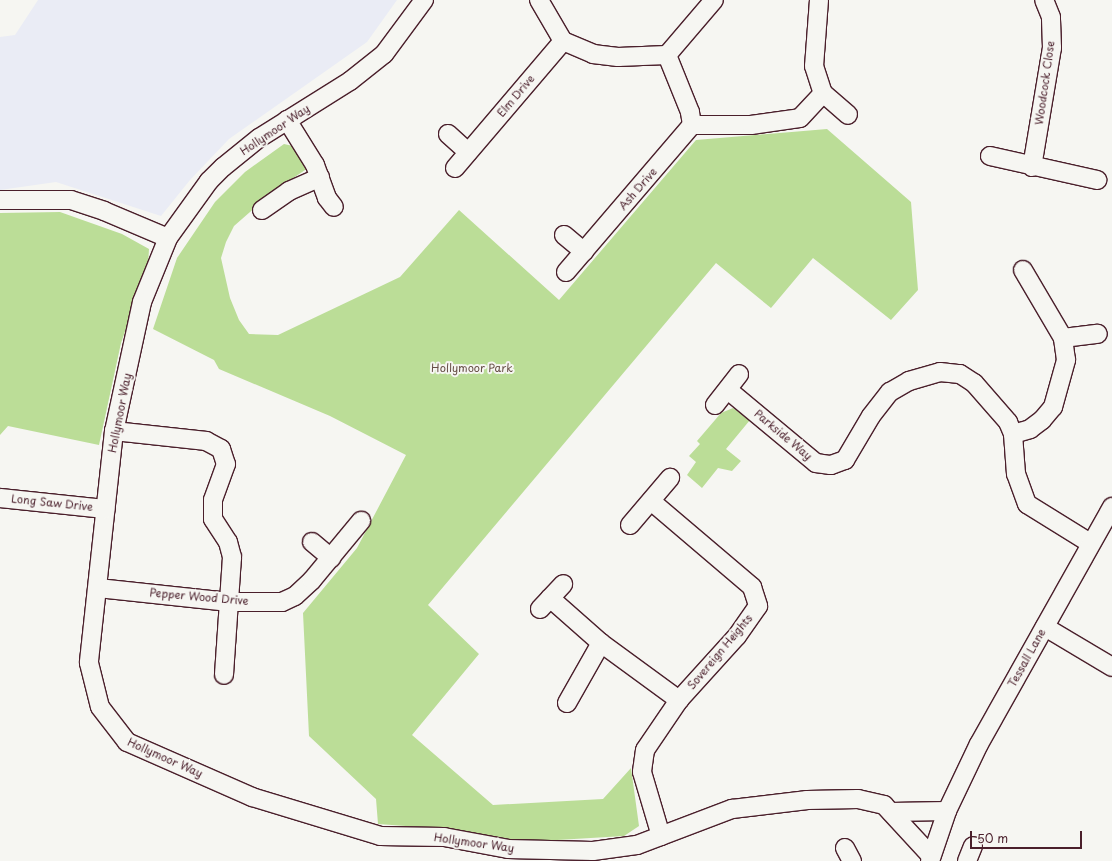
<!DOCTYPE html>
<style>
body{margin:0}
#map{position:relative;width:1112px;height:861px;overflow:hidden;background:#f6f6f2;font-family:"Playpen Sans",sans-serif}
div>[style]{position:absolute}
.built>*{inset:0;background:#eaecf5}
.green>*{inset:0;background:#bbdd97}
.roads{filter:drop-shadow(1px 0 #4a1f2b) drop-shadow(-1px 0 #4a1f2b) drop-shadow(0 1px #4a1f2b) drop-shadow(0 -1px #4a1f2b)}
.minor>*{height:18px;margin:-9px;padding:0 9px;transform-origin:9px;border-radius:9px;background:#f6f6f2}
span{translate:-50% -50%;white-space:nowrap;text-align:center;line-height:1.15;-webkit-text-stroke:4px #f6f6f2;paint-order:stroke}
.street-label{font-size:11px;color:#4a1f2b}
.park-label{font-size:11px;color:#664e46}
.scale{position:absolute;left:970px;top:831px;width:112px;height:18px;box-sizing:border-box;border:2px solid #4a1f2b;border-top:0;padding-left:5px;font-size:12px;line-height:14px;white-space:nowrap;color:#4a1f2b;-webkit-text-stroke:3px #f6f6f2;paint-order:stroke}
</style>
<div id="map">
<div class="built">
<div style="clip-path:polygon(38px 0,397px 0,367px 42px,229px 139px,190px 180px,161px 216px,56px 182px,0 190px,0 37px,15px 35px)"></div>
</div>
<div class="green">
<div style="clip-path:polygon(827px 129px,911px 202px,918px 290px,891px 320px,813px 258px,771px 308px,716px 263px,428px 605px,479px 654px,412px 735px,493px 805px,603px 799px,631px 768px,639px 826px,624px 836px,524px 842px,500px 840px,461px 830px,378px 824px,376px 799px,309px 736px,303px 613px,357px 548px,406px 455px,330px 416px,219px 369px,214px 360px,153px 329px,177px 258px,215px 202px,245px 172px,284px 144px,293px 146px,308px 168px,274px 191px,234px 226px,226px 242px,221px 258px,230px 298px,239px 320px,249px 334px,278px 335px,400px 277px,459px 210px,559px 300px,696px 140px)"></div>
<div style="clip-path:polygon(60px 212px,122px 234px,149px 249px,148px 265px,121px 343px,99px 445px,8px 426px,0 435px,0 213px)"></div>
<div style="clip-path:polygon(733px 408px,750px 420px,726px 449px,741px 461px,732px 471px,718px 468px,702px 488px,687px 475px,696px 462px,689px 456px,700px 444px,697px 441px,721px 413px)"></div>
</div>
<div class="roads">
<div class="minor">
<div style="left:424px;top:0;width:67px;rotate:126.5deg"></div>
<div style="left:384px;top:54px;width:43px;rotate:141.5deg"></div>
<div style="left:350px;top:81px;width:107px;rotate:147.9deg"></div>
<div style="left:259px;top:138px;width:46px;rotate:141.1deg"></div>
<div style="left:223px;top:167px;width:20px;rotate:135deg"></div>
<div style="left:209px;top:181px;width:70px;rotate:125.7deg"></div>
<div style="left:168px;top:238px;width:69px;rotate:112.1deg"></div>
<div style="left:142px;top:302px;width:132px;rotate:102.2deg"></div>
<div style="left:114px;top:431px;width:233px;rotate:96.2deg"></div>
<div style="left:89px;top:663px;width:45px;rotate:76deg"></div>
<div style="left:100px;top:707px;width:44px;rotate:52.4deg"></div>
<div style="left:127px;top:742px;width:137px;rotate:23.7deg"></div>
<div style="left:252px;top:797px;width:134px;rotate:16.9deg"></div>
<div style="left:380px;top:836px;width:64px;rotate:0.9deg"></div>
<div style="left:444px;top:837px;width:65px;rotate:10.6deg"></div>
<div style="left:508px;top:849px;width:85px;rotate:1.3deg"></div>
<div style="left:593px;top:851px;width:44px;rotate:-7.8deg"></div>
<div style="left:637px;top:845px;width:102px;rotate:-20.8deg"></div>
<div style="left:732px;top:809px;width:76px;rotate:-6.8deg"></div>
<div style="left:807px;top:800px;width:51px;rotate:-1.1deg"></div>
<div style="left:858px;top:799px;width:27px;rotate:13deg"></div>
<div style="left:884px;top:805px;width:69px;rotate:47.3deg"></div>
<div style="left:539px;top:0;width:48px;rotate:59.7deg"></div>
<div style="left:563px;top:41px;width:33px;rotate:23deg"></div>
<div style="left:593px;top:54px;width:25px;rotate:7deg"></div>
<div style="left:618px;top:57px;width:49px;rotate:-2.3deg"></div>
<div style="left:667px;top:55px;width:72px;rotate:-49.5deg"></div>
<div style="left:819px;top:0;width:66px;rotate:94.3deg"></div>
<div style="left:814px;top:66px;width:28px;rotate:72deg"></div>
<div style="left:823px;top:93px;width:33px;rotate:41deg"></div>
<div style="left:287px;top:120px;width:53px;rotate:58.1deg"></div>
<div style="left:315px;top:165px;width:35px;rotate:70deg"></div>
<div style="left:327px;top:198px;width:11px;rotate:52deg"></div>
<div style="left:692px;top:125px;width:59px"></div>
<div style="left:751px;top:125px;width:49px;rotate:-8.1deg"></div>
<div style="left:800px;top:118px;width:34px;rotate:-47deg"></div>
<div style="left:448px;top:134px;width:27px;rotate:42deg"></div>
<div style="left:990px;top:156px;width:110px;rotate:12.6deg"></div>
<div style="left:1032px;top:167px;width:121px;rotate:-80.5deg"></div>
<div style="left:1052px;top:48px;width:31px;rotate:-92deg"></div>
<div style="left:1051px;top:17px;width:18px;rotate:-112deg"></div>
<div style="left:455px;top:168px;width:167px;rotate:-49.6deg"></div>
<div style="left:0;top:200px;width:71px"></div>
<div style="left:71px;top:200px;width:35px;rotate:18deg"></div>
<div style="left:104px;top:211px;width:69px;rotate:22.9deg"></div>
<div style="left:262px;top:210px;width:33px;rotate:-35deg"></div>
<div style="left:289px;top:191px;width:34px;rotate:-24deg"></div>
<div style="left:564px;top:235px;width:26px;rotate:40deg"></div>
<div style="left:1023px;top:270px;width:79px;rotate:59.5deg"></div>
<div style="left:566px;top:272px;width:194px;rotate:-49.4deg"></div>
<div style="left:692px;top:125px;width:13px;rotate:-99deg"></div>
<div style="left:690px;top:112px;width:61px;rotate:-112deg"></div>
<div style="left:728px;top:390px;width:114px;rotate:39.7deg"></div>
<div style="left:816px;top:463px;width:15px;rotate:8deg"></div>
<div style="left:831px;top:465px;width:15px;rotate:-20deg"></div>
<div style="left:845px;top:460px;width:51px;rotate:-59.4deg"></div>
<div style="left:871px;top:416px;width:31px;rotate:-52deg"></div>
<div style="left:890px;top:392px;width:22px;rotate:-30deg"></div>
<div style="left:909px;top:381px;width:32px;rotate:-16deg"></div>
<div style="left:940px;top:372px;width:20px;rotate:6deg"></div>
<div style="left:960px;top:374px;width:17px;rotate:33deg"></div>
<div style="left:974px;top:383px;width:52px;rotate:48.9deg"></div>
<div style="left:1008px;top:422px;width:13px;rotate:67deg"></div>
<div style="left:715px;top:405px;width:39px;rotate:-52deg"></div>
<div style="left:114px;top:431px;width:93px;rotate:6.2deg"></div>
<div style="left:206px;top:441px;width:17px;rotate:28deg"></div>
<div style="left:221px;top:449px;width:16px;rotate:72deg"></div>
<div style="left:226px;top:464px;width:38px;rotate:110deg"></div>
<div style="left:213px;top:500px;width:19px;rotate:90deg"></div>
<div style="left:213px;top:519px;width:27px;rotate:57deg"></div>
<div style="left:228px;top:542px;width:16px;rotate:75deg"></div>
<div style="left:232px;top:557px;width:118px;rotate:93.9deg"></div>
<div style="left:0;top:498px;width:106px;rotate:6deg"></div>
<div style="left:651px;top:501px;width:133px;rotate:40.4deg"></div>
<div style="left:752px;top:587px;width:20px;rotate:72deg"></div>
<div style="left:758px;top:606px;width:37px;rotate:125deg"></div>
<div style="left:737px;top:636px;width:86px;rotate:132.2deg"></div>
<div style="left:679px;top:700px;width:60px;rotate:124.2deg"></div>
<div style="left:645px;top:750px;width:22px;rotate:98deg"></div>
<div style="left:642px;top:772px;width:67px;rotate:73.5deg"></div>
<div style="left:630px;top:525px;width:62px;rotate:-49.6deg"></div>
<div style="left:312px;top:542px;width:25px;rotate:40deg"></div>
<div style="left:1090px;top:543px;width:74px;rotate:-148.2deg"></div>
<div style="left:1027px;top:504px;width:32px;rotate:-110deg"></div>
<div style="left:1016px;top:474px;width:40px;rotate:-94.3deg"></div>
<div style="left:1013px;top:434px;width:18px;rotate:-16deg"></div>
<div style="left:1030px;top:429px;width:15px;rotate:-37deg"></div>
<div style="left:1042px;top:420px;width:17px;rotate:-50deg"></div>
<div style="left:1053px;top:407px;width:49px;rotate:-74.5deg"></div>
<div style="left:1066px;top:360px;width:22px;rotate:-98deg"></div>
<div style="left:1063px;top:338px;width:35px;rotate:-7deg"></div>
<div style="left:98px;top:588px;width:132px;rotate:6.1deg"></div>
<div style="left:229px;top:602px;width:53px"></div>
<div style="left:282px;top:602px;width:14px;rotate:-25deg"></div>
<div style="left:295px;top:596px;width:23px;rotate:-43deg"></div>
<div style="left:312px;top:580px;width:77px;rotate:-50.3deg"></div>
<div style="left:550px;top:598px;width:68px;rotate:41.4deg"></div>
<div style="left:601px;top:643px;width:97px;rotate:36.2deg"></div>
<div style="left:540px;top:609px;width:34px;rotate:-47deg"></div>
<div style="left:1045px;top:627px;width:78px;rotate:30.8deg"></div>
<div style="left:567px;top:703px;width:69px;rotate:-60.5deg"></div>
<div style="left:891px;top:812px;width:56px;rotate:-1deg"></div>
<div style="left:845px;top:848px;width:15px;rotate:62deg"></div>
<div style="left:930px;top:861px;width:53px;rotate:-71.2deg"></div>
<div style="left:947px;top:811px;width:74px;rotate:-64.5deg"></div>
<div style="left:979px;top:744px;width:272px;rotate:-60.7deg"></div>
<div style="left:967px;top:861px;width:16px;rotate:-68deg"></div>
</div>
</div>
<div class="street-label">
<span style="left:1045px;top:83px;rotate:-82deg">Woodcock Close</span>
<span style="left:516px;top:96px;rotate:-50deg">Elm Drive</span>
<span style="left:275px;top:130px;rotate:-34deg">Hollymoor Way</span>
<span style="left:638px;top:189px;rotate:-49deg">Ash Drive</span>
<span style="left:120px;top:413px;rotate:-79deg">Hollymoor Way</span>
<span style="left:783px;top:435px;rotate:40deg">Parkside Way</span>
<span style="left:52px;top:503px;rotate:6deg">Long Saw Drive</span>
<span style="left:199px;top:597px;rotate:5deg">Pepper Wood Drive</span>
<span style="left:720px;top:652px;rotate:-50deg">Sovereign Heights</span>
<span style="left:1027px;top:658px;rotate:-61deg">Tessall Lane</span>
<span style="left:165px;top:758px;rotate:24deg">Hollymoor Way</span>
<span style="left:474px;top:843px;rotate:8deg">Hollymoor Way</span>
</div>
<div class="park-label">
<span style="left:472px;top:368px">Hollymoor Park</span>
</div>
<div class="scale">50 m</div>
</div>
